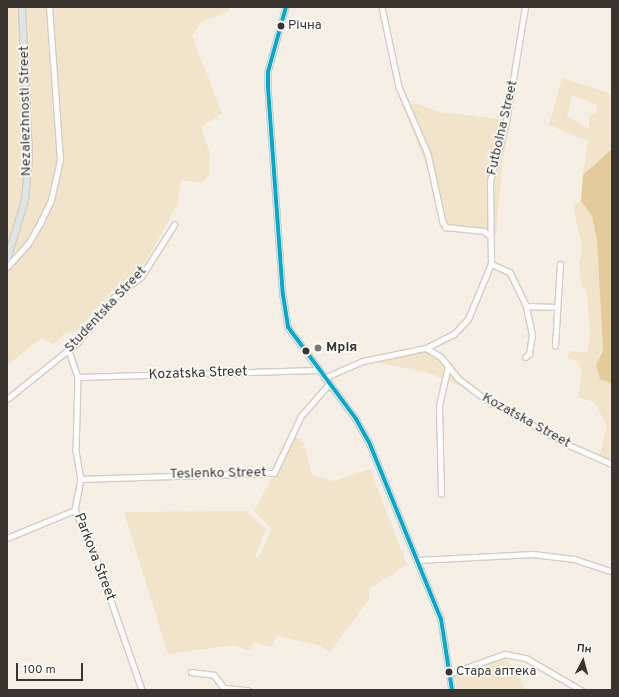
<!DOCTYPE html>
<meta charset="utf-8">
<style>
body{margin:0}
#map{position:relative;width:619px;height:697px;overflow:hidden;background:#f5efe5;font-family:Overpass,sans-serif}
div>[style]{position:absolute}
.green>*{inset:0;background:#f2e4ca}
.water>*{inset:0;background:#e4cb9c}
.roads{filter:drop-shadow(1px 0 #d2cdc6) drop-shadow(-1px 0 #d2cdc6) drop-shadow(0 1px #d2cdc6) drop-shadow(0 -1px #d2cdc6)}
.minor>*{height:4.5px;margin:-2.25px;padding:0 2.25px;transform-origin:2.25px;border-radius:2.25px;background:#fefdfb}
.major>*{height:5.5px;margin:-2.75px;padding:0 2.75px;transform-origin:2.75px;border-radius:2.75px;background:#dee4e4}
.bus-1>*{height:4px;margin:-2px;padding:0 2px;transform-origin:2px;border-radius:2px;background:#00a9ce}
.dots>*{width:11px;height:11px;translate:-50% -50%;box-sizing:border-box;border:2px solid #fff;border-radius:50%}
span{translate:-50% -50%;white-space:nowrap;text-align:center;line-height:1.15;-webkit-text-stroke:3px #fff;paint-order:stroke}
.bus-label{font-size:13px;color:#3a362f}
.left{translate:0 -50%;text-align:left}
.street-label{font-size:14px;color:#3a362f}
.poi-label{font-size:14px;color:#3a362f;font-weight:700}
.frame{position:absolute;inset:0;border:8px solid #3a362f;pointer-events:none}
.north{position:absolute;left:563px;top:641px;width:40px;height:40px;-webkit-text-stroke:3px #fff;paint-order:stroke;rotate:6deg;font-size:11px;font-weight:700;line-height:16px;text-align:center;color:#3a362f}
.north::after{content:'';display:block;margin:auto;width:14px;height:18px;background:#3a362f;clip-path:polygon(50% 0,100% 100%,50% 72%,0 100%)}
.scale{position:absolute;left:16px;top:663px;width:67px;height:18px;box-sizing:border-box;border:2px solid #3a362f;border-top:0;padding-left:5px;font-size:12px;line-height:14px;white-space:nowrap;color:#3a362f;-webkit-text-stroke:3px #fff;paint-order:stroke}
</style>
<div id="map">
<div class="green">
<div style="clip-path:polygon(7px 7px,229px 7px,229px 11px,201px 22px,192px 36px,222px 113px,201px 127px,210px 153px,209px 175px,202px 183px,181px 180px,178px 204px,144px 265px,113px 290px,77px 331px,64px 334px,54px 344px,42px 338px,7px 365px)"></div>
<div style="clip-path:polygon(evenodd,562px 78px,612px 94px,612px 149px,583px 175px,588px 141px,549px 125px,562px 78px,572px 95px,597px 105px,596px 113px,589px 116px,589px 129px,567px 116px,572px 95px)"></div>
<div style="clip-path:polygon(418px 104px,440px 112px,511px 120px,503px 158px,496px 235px,440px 228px,432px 179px,402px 105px)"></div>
<div style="clip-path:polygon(581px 201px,592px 216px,597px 240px,603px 351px,596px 365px,612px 384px,612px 466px,599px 459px,607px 426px,594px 402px,578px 397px,582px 372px,576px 360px,567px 358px,570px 351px,587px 353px,590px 336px,587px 294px,581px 283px,579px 263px,582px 246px,573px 206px)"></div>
<div style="clip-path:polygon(429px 351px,442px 359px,463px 387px,426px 372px,374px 362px)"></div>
<div style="clip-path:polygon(295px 436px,304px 444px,312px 475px,334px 481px,370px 469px,407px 565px,369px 589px,369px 599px,330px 652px,318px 645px,277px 636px,272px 647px,254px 642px,250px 651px,233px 645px,168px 654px,124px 512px,246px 511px,266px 529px,255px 556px,258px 558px,272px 529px,254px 511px)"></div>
<div style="clip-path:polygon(507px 658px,526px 690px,457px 690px,454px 675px,493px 659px)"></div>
</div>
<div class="water">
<div style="clip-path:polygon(612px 149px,612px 384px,600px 379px,596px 365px,603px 351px,597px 240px,592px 216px,581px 201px,583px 175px)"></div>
</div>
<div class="roads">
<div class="minor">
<div style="left:286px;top:7px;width:67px;rotate:105.5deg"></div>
<div style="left:268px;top:72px;width:16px;rotate:90deg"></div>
<div style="left:268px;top:88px;width:208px;rotate:85.9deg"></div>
<div style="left:283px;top:295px;width:32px;rotate:81deg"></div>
<div style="left:288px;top:327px;width:114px;rotate:53.5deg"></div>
<div style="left:356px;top:419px;width:26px;rotate:61deg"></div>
<div style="left:369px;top:442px;width:191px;rotate:67.9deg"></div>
<div style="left:441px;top:619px;width:72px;rotate:81.2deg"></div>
<div style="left:382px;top:7px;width:82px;rotate:78deg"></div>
<div style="left:399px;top:87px;width:73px;rotate:66.6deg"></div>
<div style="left:428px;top:154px;width:70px;rotate:77.6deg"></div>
<div style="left:443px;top:222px;width:6px;rotate:59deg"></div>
<div style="left:446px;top:227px;width:38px;rotate:6deg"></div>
<div style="left:484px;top:231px;width:8px;rotate:40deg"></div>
<div style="left:7px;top:267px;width:31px;rotate:-48deg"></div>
<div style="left:28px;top:244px;width:24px;rotate:-60deg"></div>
<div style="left:40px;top:223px;width:25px;rotate:-64deg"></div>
<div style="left:51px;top:200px;width:41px;rotate:-77.3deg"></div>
<div style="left:60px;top:160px;width:153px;rotate:-94.1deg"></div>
<div style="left:526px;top:306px;width:31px;rotate:2deg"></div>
<div style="left:555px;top:346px;width:82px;rotate:-86.5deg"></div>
<div style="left:426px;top:348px;width:31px;rotate:-27deg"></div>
<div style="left:454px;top:334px;width:21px;rotate:-47deg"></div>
<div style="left:468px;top:319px;width:60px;rotate:-67.3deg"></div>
<div style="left:69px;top:351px;width:28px;rotate:71deg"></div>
<div style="left:78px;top:377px;width:74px;rotate:91.5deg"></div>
<div style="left:76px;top:451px;width:28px;rotate:80deg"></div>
<div style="left:81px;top:479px;width:32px;rotate:101deg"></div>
<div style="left:525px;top:357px;width:5px;rotate:-37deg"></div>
<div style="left:529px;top:354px;width:19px;rotate:-81deg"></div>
<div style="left:532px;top:335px;width:30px;rotate:-102deg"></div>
<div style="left:526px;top:306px;width:37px;rotate:-116deg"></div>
<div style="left:510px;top:273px;width:21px;rotate:-155deg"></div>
<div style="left:491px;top:264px;width:83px;rotate:-90.7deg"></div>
<div style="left:490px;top:181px;width:61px;rotate:-74.8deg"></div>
<div style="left:506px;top:122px;width:117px;rotate:-80.6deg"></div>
<div style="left:78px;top:377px;width:239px;rotate:-1.7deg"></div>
<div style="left:324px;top:378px;width:43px;rotate:-23.6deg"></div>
<div style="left:363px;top:361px;width:64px;rotate:-11.7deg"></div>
<div style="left:426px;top:348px;width:17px;rotate:31deg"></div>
<div style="left:441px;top:357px;width:28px;rotate:51deg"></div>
<div style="left:459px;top:379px;width:31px;rotate:37deg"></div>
<div style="left:484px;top:398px;width:97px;rotate:28.9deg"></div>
<div style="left:569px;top:445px;width:47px;rotate:23.8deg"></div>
<div style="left:7px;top:399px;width:90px;rotate:-38.7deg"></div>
<div style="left:77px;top:343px;width:58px;rotate:-51.3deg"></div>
<div style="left:113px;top:298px;width:35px;rotate:-37deg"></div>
<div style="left:141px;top:277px;width:62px;rotate:-57.6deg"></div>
<div style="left:81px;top:479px;width:193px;rotate:-1.8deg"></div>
<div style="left:274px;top:473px;width:63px;rotate:-64.7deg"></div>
<div style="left:301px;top:416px;width:43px;rotate:-48.8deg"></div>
<div style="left:441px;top:494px;width:88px;rotate:-91.3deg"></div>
<div style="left:439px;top:406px;width:41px;rotate:-77.3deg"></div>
<div style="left:75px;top:510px;width:51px;rotate:65.9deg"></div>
<div style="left:96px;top:557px;width:141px;rotate:70.9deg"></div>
<div style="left:7px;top:538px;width:74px;rotate:-22.4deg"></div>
<div style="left:417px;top:560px;width:116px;rotate:-3deg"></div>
<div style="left:533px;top:554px;width:41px;rotate:7deg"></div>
<div style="left:574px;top:559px;width:40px;rotate:18deg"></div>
<div style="left:191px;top:672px;width:23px;rotate:7deg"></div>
<div style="left:214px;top:675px;width:16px;rotate:52deg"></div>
<div style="left:224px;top:688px;width:24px;rotate:5deg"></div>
<div style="left:449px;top:674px;width:59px;rotate:-19.7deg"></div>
<div style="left:505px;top:654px;width:21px;rotate:11deg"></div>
<div style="left:526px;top:658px;width:64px;rotate:30.2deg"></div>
</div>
<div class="major">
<div style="left:7px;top:260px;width:63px;rotate:-73.3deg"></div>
<div style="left:25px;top:200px;width:42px;rotate:-84.6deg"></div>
<div style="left:29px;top:158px;width:151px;rotate:-92.7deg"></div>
</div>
</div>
<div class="bus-1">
<div style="left:286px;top:7px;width:67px;rotate:105.5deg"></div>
<div style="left:268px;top:72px;width:16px;rotate:90deg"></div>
<div style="left:268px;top:88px;width:208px;rotate:85.9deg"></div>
<div style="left:283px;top:295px;width:32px;rotate:81deg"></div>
<div style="left:288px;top:327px;width:114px;rotate:53.5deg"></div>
<div style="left:356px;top:419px;width:26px;rotate:61deg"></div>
<div style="left:369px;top:442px;width:191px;rotate:67.9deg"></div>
<div style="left:441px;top:619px;width:72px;rotate:81.2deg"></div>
</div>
<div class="dots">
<div style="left:281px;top:26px;background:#3a362f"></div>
<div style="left:318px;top:348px;background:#7b776f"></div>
<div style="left:306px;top:351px;background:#3a362f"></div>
<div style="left:449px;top:672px;background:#3a362f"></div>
</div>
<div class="bus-label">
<span class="left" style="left:288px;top:26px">Річна</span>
<span class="left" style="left:456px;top:672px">Стара аптека</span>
</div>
<div class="street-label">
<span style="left:26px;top:111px;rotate:-91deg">Nezalezhnosti Street</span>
<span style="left:503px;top:128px;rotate:-77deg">Futbolna Street</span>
<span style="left:106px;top:310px;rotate:-47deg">Studentska Street</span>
<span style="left:198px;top:374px;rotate:-2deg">Kozatska Street</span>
<span style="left:526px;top:421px;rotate:29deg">Kozatska Street</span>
<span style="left:218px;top:474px;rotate:-1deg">Teslenko Street</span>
<span style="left:94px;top:557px;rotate:69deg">Parkova Street</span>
</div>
<div class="poi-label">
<span class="left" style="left:326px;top:348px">Мрія</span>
</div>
<div class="frame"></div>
<div class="north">Пн</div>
<div class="scale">100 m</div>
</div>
